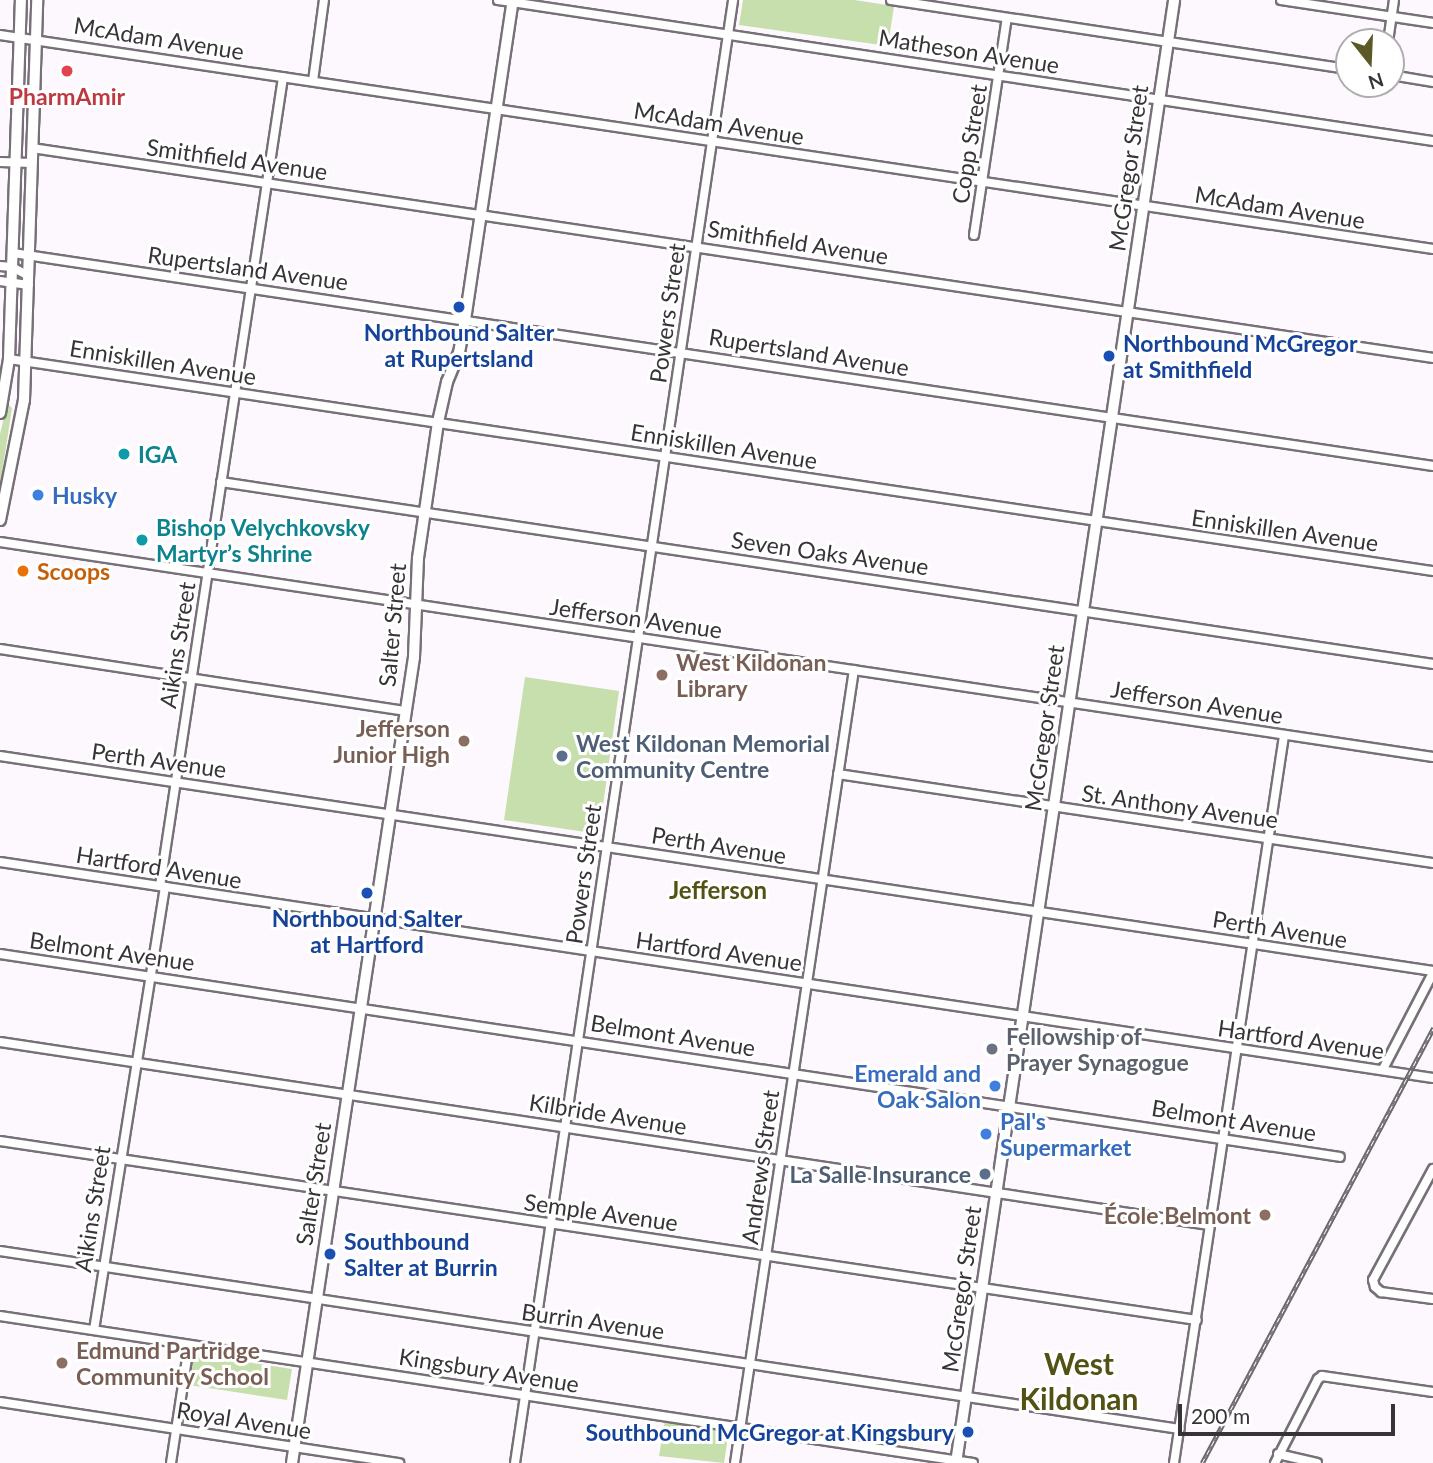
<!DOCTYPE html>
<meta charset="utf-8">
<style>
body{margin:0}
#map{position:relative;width:1433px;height:1463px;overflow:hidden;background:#fdf8fe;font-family:Lato,sans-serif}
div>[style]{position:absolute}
.green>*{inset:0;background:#c7dfac}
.roads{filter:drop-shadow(2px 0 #787079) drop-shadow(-2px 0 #787079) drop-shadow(0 2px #787079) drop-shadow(0 -2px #787079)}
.minor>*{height:8px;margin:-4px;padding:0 4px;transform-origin:4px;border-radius:4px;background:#fff}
.major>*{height:10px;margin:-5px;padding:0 5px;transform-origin:5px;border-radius:5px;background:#fff}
.rail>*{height:4.5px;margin-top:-2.25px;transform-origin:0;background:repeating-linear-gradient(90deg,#fff 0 5px,#6c696d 0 10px);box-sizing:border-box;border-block:2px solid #6c696d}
.dots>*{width:19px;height:19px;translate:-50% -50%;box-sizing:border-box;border:4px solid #fff;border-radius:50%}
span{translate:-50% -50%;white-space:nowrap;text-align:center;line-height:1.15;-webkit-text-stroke:6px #fff;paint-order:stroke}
.street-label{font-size:23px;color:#373438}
.health-label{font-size:23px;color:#be3a42;font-weight:700}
.transit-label{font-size:23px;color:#164399;font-weight:700}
.left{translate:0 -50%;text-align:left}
.right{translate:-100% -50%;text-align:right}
.culture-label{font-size:23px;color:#0d838f;font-weight:700}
.shop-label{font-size:23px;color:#366cbe;font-weight:700}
.food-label{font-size:23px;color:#c56008;font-weight:700}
.education-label{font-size:23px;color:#785e54;font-weight:700}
.service-label{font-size:23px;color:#4e5e75;font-weight:700}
.worship-label{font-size:23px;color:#5b616d;font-weight:700}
.neighbourhood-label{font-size:24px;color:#545114;font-weight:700}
.district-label{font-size:30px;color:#545114;font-weight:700}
.north{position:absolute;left:1335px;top:28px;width:70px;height:70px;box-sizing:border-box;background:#fff;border:2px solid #afaeaf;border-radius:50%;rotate:162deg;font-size:19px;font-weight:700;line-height:28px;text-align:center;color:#373438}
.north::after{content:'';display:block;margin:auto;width:24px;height:32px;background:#5c5926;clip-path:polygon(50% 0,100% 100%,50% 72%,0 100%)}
.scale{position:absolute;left:1178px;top:1404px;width:217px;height:32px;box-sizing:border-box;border:4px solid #373438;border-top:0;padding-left:9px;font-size:21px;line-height:24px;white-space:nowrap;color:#373438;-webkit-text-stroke:5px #fff;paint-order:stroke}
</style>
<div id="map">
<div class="green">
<div style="clip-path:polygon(743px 0,854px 0,894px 6px,888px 46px,739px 25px)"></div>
<div style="clip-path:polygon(7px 404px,12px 408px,0 486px,0 434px)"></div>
<div style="clip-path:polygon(525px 677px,619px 691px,599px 834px,504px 820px)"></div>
<div style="clip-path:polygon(193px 1354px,292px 1369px,287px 1400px,189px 1385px)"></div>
<div style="clip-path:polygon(665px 1420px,729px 1430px,724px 1463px,659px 1456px)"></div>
</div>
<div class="roads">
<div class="minor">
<div style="left:498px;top:0;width:946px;rotate:8.58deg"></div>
<div style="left:891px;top:0;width:463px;rotate:8.6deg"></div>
<div style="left:1281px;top:0;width:154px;rotate:8.6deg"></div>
<div style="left:0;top:35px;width:1449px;rotate:8.49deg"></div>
<div style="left:1388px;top:42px;width:42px;rotate:-81.9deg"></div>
<div style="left:1391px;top:75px;width:43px;rotate:9.5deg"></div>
<div style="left:313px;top:81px;width:82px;rotate:-82.3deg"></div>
<div style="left:32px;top:148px;width:1417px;rotate:8.52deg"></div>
<div style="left:0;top:162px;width:32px;rotate:2deg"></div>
<div style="left:974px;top:235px;width:219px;rotate:-81.4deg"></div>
<div style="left:13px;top:253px;width:1436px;rotate:8.53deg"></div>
<div style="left:0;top:266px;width:12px;rotate:5deg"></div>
<div style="left:12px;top:267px;width:19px;rotate:28deg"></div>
<div style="left:0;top:281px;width:29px;rotate:8deg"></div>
<div style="left:9px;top:359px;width:1440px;rotate:8.47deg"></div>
<div style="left:221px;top:482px;width:1226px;rotate:8.54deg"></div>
<div style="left:0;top:542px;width:1449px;rotate:8.53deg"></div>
<div style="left:0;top:649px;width:411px;rotate:8.7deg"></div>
<div style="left:0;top:756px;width:1449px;rotate:8.53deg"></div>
<div style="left:838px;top:774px;width:602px;rotate:8.51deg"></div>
<div style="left:0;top:862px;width:1449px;rotate:8.57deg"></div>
<div style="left:160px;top:886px;width:818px;rotate:-81.35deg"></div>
<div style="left:0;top:954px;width:1355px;rotate:8.61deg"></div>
<div style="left:0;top:1042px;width:1223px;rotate:8.61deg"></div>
<div style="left:1383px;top:1069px;width:108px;rotate:-62.5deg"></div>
<div style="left:0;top:1141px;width:1210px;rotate:8.51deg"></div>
<div style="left:1433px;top:1169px;width:126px;rotate:118.4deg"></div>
<div style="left:1373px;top:1280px;width:7px;rotate:74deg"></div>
<div style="left:1375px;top:1287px;width:8px;rotate:40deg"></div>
<div style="left:1381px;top:1292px;width:52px;rotate:7.7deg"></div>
<div style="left:0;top:1251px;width:1193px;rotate:8.58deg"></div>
<div style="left:0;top:1316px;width:984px;rotate:8.59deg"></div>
<div style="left:94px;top:1330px;width:449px;rotate:-80.9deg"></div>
<div style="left:0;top:1402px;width:404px;rotate:8.7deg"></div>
<div style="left:1278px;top:1454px;width:40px;rotate:13deg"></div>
<div style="left:171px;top:1463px;width:119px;rotate:-81.3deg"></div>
<div style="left:515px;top:1463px;width:1479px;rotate:-81.52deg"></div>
<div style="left:735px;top:1463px;width:802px;rotate:-81.47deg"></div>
<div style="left:1174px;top:1463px;width:735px;rotate:-81.4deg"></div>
<div style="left:1275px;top:1463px;width:94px;rotate:-62.9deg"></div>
<div style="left:1318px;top:1379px;width:5px;rotate:-37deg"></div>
<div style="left:1322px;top:1376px;width:112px;rotate:8.2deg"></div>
</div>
<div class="major">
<div style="left:0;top:413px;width:55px;rotate:-80.5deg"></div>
<div style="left:9px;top:359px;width:359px;rotate:-88.1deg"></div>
<div style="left:0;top:520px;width:122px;rotate:-78.7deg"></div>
<div style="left:24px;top:400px;width:400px;rotate:-88.1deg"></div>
<div style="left:292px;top:1463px;width:815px;rotate:-81.39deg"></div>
<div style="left:414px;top:657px;width:99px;rotate:-87.7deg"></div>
<div style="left:418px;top:558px;width:137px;rotate:-81.6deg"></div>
<div style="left:438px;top:422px;width:41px;rotate:-77.3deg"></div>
<div style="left:447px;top:382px;width:31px;rotate:-68deg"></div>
<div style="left:459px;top:353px;width:34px;rotate:-80deg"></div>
<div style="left:465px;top:320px;width:324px;rotate:-81.5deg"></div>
<div style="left:956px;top:1463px;width:1479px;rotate:-81.52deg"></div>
</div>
</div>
<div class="rail">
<div style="left:1202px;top:1463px;width:493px;rotate:-62deg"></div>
</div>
<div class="dots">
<div style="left:67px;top:71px;background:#e0444e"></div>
<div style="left:459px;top:307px;background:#1a4fb4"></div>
<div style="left:1109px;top:356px;background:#1a4fb4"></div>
<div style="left:124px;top:454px;background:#0f9aa8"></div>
<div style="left:38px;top:495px;background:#3f7fe0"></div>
<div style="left:142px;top:540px;background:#0f9aa8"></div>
<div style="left:23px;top:571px;background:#e8710a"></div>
<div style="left:662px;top:675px;background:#8d6e63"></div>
<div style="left:464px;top:741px;background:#8d6e63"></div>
<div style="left:562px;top:756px;background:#5c6f8a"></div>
<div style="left:367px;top:893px;background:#1a4fb4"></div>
<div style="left:992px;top:1049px;background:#6b7280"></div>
<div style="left:995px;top:1086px;background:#3f7fe0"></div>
<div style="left:986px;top:1134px;background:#3f7fe0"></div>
<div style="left:985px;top:1174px;background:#5c6f8a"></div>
<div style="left:1265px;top:1215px;background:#8d6e63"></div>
<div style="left:330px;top:1254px;background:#1a4fb4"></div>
<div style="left:62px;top:1363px;background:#8d6e63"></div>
<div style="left:968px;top:1432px;background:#1a4fb4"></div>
</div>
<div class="street-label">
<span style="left:159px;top:38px;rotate:9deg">McAdam Avenue</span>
<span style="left:969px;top:51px;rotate:9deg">Matheson Avenue</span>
<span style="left:719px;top:123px;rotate:9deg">McAdam Avenue</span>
<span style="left:969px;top:144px;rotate:-81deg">Copp Street</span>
<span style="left:237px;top:159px;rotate:8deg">Smithfield Avenue</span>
<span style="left:1128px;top:168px;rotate:-82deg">McGregor Street</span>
<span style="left:1280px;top:207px;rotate:9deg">McAdam Avenue</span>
<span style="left:798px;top:242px;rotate:9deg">Smithfield Avenue</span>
<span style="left:248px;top:268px;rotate:8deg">Rupertsland Avenue</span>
<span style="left:667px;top:313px;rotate:-82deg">Powers Street</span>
<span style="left:809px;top:352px;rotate:9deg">Rupertsland Avenue</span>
<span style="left:163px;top:362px;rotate:9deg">Enniskillen Avenue</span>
<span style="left:724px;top:446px;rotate:9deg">Enniskillen Avenue</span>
<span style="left:1285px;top:530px;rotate:8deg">Enniskillen Avenue</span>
<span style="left:830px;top:553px;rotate:8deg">Seven Oaks Avenue</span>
<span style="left:636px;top:618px;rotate:8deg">Jefferson Avenue</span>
<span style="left:392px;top:625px;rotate:-85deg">Salter Street</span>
<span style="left:177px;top:645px;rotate:-81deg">Aikins Street</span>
<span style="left:1197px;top:702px;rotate:9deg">Jefferson Avenue</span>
<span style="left:1044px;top:728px;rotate:-82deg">McGregor Street</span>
<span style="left:159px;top:760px;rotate:8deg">Perth Avenue</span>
<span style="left:1180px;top:806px;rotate:8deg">St. Anthony Avenue</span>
<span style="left:719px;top:845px;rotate:9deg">Perth Avenue</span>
<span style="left:159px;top:867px;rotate:9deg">Hartford Avenue</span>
<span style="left:583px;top:874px;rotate:-82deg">Powers Street</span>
<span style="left:1280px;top:929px;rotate:9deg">Perth Avenue</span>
<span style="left:112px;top:951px;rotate:8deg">Belmont Avenue</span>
<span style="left:719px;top:951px;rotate:8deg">Hartford Avenue</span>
<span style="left:673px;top:1035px;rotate:9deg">Belmont Avenue</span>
<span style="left:1301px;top:1039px;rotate:8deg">Hartford Avenue</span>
<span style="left:608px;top:1114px;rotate:9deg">Kilbride Avenue</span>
<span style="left:1234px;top:1120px;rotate:9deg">Belmont Avenue</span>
<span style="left:760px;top:1167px;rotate:-82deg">Andrews Street</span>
<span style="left:313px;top:1184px;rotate:-81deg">Salter Street</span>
<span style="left:92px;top:1209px;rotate:-81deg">Aikins Street</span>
<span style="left:601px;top:1212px;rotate:8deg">Semple Avenue</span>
<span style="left:961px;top:1289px;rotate:-82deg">McGregor Street</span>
<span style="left:593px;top:1321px;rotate:8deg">Burrin Avenue</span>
<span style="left:489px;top:1370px;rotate:9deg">Kingsbury Avenue</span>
<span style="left:244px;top:1420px;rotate:9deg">Royal Avenue</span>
</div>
<div class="health-label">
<span style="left:67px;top:96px">PharmAmir</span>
</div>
<div class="transit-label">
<span style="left:459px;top:345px">Northbound Salter<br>at Rupertsland</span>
<span class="left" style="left:1123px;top:356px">Northbound McGregor<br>at Smithfield</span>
<span style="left:367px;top:931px">Northbound Salter<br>at Hartford</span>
<span class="left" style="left:344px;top:1254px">Southbound<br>Salter at Burrin</span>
<span class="right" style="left:954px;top:1432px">Southbound McGregor at Kingsbury</span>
</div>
<div class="culture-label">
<span class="left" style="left:138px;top:454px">IGA</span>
<span class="left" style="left:156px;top:540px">Bishop Velychkovsky<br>Martyr’s Shrine</span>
</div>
<div class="shop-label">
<span class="left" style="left:52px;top:495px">Husky</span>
<span class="right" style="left:981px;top:1086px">Emerald and<br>Oak Salon</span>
<span class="left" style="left:1000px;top:1134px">Pal's<br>Supermarket</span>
</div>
<div class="food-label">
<span class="left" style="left:37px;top:571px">Scoops</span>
</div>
<div class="education-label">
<span class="left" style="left:676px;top:675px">West Kildonan<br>Library</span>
<span class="right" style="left:450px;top:741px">Jefferson<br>Junior High</span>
<span class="right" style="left:1251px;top:1215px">École Belmont</span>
<span class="left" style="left:76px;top:1363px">Edmund Partridge<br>Community School</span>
</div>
<div class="service-label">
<span class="left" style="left:576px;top:756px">West Kildonan Memorial<br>Community Centre</span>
<span class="right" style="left:971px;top:1174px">La Salle Insurance</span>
</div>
<div class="worship-label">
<span class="left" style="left:1006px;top:1049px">Fellowship of<br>Prayer Synagogue</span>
</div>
<div class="neighbourhood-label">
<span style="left:718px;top:890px">Jefferson</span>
</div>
<div class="district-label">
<span style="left:1079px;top:1380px">West<br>Kildonan</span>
</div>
<div class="north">N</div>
<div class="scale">200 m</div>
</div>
